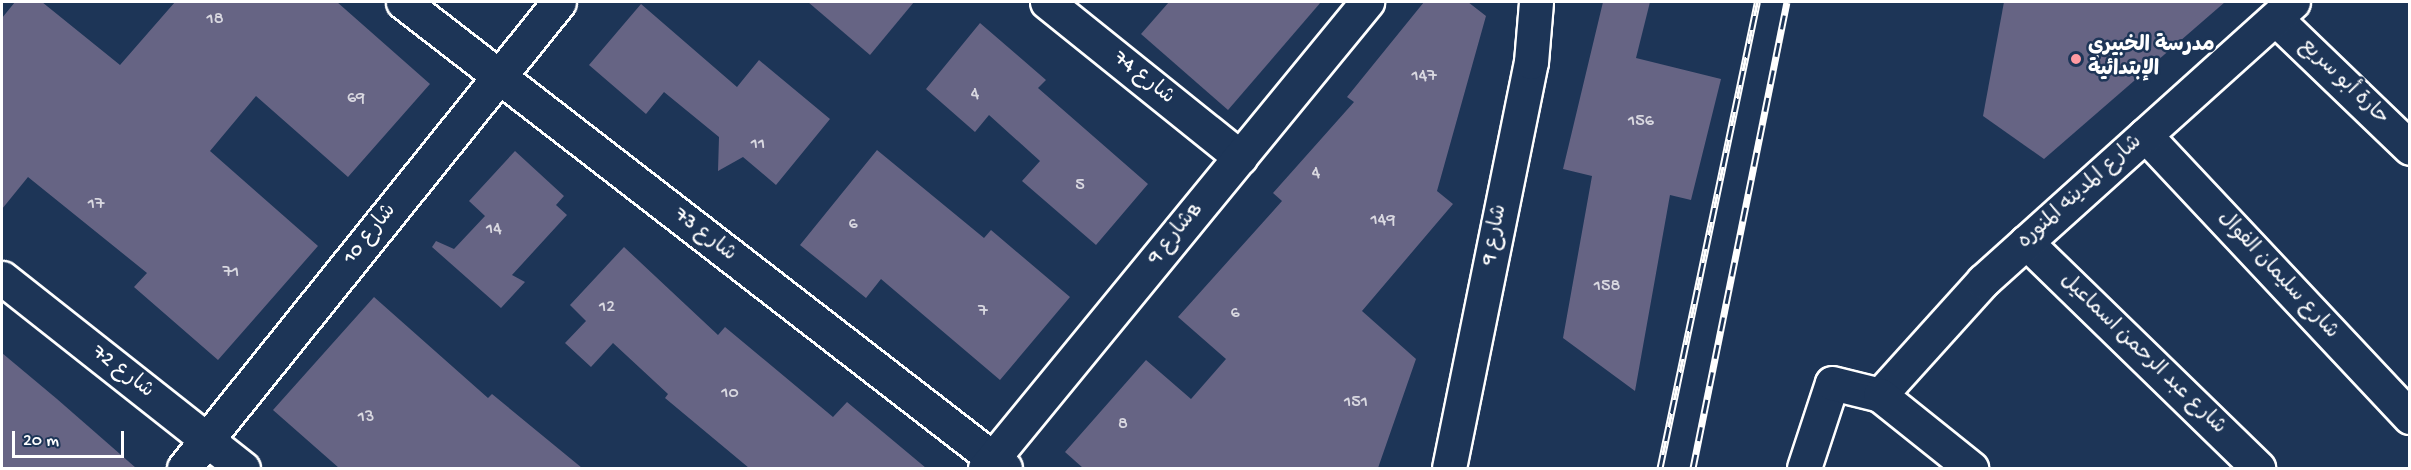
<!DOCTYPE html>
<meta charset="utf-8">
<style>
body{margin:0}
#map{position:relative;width:2411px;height:470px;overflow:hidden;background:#1d3557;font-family:"Gochi Hand","Playpen Sans Arabic",sans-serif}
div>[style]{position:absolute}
.building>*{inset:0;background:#666484}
.roads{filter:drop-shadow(2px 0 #fff) drop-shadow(-2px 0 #fff) drop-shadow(0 2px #fff) drop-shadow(0 -2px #fff)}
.street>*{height:33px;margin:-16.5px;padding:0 16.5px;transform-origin:16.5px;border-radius:16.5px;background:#1d3557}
.rail>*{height:7px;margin-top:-3.5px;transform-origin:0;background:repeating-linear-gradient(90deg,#1d3557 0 14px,#fff 0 28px);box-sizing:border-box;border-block:2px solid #fff}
.dots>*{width:16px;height:16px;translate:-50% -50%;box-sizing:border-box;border:3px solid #1d3557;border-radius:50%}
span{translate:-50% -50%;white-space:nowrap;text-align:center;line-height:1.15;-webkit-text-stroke:5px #1d3557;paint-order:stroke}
.number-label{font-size:18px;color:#d9d8e0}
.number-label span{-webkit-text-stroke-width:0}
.poi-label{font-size:21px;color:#fff;font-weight:700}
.left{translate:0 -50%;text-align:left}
.street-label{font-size:21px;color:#fff}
.frame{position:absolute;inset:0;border:3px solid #fff;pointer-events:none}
.scale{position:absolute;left:12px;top:431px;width:112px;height:27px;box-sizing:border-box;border:3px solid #fff;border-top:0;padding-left:8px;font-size:18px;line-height:21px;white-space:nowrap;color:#fff;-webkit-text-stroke:4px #1d3557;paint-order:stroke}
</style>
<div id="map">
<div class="building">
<div style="clip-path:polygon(15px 2px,42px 2px,120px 65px,175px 2px,337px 2px,430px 84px,348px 177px,256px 96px,210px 151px,318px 246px,218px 360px,134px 287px,147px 273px,28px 177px,2px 209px,2px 18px)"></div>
<div style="clip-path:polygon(808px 2px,914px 2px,870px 55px)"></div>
<div style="clip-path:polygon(1169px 2px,1321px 2px,1228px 110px,1141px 34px)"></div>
<div style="clip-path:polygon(1424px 2px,1468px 2px,1486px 16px,1437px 191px,1453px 204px,1362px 311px,1416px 359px,1378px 468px,1083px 468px,1065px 452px,1146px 360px,1191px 399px,1226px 359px,1178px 317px,1282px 201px,1273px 193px,1354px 102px,1347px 97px)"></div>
<div style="clip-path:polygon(1603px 2px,1650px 2px,1636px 58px,1721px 79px,1691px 200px,1670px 195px,1635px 391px,1563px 338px,1592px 176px,1563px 169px)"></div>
<div style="clip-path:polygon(2004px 2px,2225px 2px,2044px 159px,1983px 116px)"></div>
<div style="clip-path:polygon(641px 4px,737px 87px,759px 60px,830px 119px,776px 185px,743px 157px,718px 171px,719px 137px,664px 92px,646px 114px,589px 65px)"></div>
<div style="clip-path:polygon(980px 23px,1046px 80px,1038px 88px,1148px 184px,1096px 245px,1022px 181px,1040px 161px,989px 115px,975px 132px,926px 89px)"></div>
<div style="clip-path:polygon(877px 150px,984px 238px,991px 230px,1070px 297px,1000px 380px,881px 279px,866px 298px,800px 245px)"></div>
<div style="clip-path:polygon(515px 151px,564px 196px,556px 205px,567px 215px,512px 275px,525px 282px,501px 308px,432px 247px,436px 241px,454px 249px,485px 216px,469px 201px)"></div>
<div style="clip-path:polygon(624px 247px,718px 335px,725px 327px,833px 417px,847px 402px,926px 468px,749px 468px,665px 398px,668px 394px,613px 343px,591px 367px,565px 343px,586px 321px,570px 305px)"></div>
<div style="clip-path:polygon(374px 297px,488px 398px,492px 394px,582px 468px,339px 468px,273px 410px)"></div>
<div style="clip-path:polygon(2px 353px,57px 399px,136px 468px,2px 468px)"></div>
</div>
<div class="roads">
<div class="street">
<div style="left:403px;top:2px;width:761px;rotate:37.74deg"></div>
<div style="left:1047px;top:2px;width:248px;rotate:38.8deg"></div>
<div style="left:2276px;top:19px;width:186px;rotate:43.9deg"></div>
<div style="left:2145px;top:135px;width:387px;rotate:46.8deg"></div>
<div style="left:2026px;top:242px;width:324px;rotate:44.2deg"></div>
<div style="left:2px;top:278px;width:307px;rotate:38.3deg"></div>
<div style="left:1880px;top:395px;width:154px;rotate:-47.9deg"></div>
<div style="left:1983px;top:281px;width:417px;rotate:-42deg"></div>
<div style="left:184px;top:468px;width:598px;rotate:-51.18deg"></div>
<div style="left:985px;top:468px;width:603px;rotate:-50.66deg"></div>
<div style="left:1449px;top:468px;width:414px;rotate:-78.6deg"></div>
<div style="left:1531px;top:62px;width:60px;rotate:-85.2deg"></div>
<div style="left:1804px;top:468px;width:89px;rotate:-71.8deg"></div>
<div style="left:1832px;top:383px;width:49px;rotate:14deg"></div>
<div style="left:1880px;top:395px;width:117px;rotate:38.7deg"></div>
</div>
</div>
<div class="rail">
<div style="left:1660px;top:468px;width:476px;rotate:-78.2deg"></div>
<div style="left:1693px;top:468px;width:475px;rotate:-78.6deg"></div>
</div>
<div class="dots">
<div style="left:2076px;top:59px;background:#ff9aa2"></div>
</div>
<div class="number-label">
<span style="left:215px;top:20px">18</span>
<span style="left:1424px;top:77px">147</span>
<span style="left:975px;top:95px">4</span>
<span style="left:356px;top:99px">69</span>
<span style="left:1641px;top:122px">156</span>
<span style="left:758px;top:145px">11</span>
<span style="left:1316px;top:174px">4</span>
<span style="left:1080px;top:186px">5</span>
<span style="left:96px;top:205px">17</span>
<span style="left:1383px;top:221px">149</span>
<span style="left:853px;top:225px">6</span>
<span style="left:494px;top:230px">14</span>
<span style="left:231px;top:273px">71</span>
<span style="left:1607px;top:287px">158</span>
<span style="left:607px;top:308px">12</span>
<span style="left:983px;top:312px">7</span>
<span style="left:1235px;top:314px">6</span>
<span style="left:730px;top:394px">10</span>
<span style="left:1356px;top:403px">151</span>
<span style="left:366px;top:418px">13</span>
<span style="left:1123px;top:425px">8</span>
</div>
<div class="poi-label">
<span class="left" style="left:2088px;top:59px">مدرسة الخبيري<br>الإبتدائية</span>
</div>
<div class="street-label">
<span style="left:1143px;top:79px;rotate:39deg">شارع 74</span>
<span style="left:2343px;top:83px;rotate:44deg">حارة أبو سريع</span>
<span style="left:2081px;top:193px;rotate:-42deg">شارع المدينه المنوره</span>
<span style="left:371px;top:235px;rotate:-51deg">شارع 10</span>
<span style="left:1176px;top:235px;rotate:-51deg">شارع 9B</span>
<span style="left:1496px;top:235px;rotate:-79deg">شارع 9</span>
<span style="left:704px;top:236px;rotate:38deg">شارع 73</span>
<span style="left:2277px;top:276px;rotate:47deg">شارع سليمان الفوال</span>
<span style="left:2142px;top:355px;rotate:44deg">شارع عبد الرحمن اسماعيل</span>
<span style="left:122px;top:373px;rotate:38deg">شارع 72</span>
</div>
<div class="frame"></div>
<div class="scale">20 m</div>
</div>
